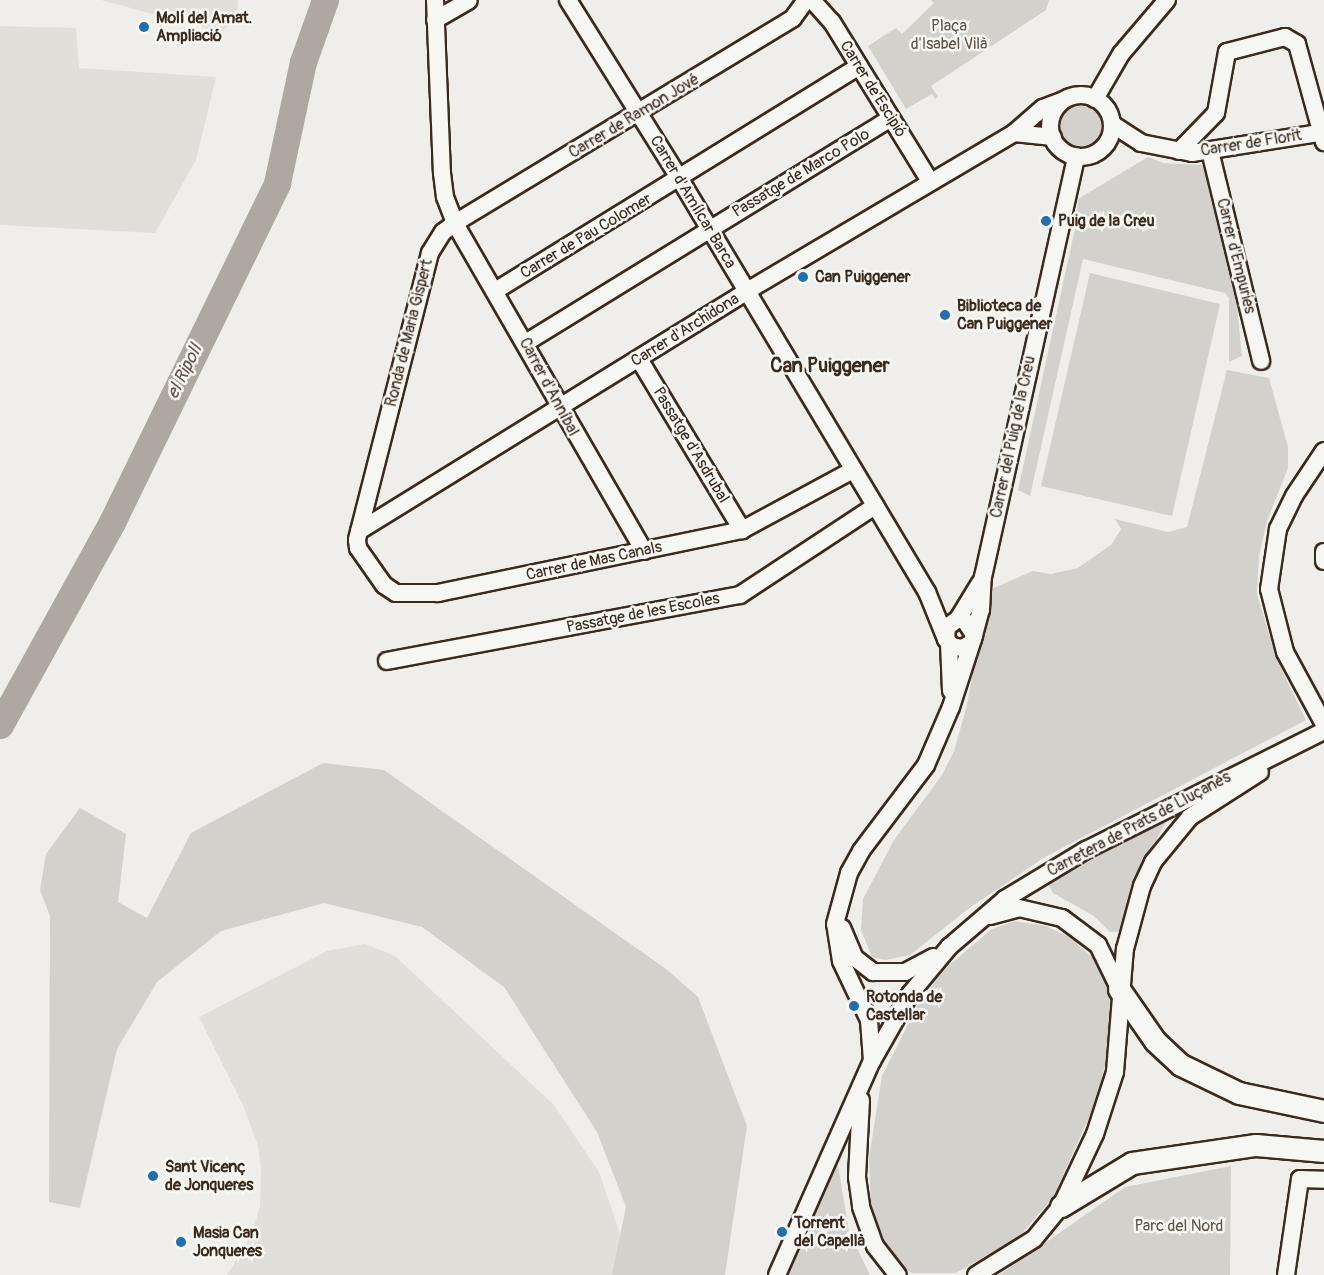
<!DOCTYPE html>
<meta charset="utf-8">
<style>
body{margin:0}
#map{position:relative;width:1324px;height:1275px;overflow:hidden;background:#efeeea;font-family:Pangolin,sans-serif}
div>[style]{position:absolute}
.built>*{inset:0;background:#e2dfdb}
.green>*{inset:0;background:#d4d1cc}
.round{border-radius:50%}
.river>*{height:27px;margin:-13.5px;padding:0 13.5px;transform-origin:13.5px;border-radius:13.5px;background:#afa8a1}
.roads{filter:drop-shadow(2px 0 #3b2a1e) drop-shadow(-2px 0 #3b2a1e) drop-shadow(0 2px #3b2a1e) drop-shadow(0 -2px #3b2a1e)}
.minor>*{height:16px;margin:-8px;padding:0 8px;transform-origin:8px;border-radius:8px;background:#f6f6f2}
.minor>.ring{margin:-8px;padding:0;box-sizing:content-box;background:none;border:16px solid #f6f6f2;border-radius:50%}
.major>*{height:21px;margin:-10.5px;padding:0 10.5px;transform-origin:10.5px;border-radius:10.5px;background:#f6f6f2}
.dots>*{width:16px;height:16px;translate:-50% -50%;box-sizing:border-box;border:3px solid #f6f6f2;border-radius:50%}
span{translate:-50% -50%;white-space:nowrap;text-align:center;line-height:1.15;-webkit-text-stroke:5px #f6f6f2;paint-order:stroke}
.poi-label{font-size:16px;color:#3b2a1e;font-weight:700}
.left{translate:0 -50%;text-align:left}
.park-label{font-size:16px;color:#61544a}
.street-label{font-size:16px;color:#3b2a1e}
.water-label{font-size:18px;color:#64564c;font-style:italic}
.quarter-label{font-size:20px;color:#3b2a1e;font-weight:700}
</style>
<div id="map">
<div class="built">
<div style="clip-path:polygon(101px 0,238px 0,237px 20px,220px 32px)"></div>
<div style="clip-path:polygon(0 26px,76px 28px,79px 68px,216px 77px,196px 160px,155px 233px,0 225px)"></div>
<div style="clip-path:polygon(365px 944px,395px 956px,554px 1105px,599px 1172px,634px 1275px,227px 1275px,252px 1234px,260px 1206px,261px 1169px,258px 1146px,243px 1105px,199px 1017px,327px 951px)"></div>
</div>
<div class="green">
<div style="clip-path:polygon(931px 0,1049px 0,1046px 10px,931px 86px,938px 97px,935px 99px,932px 94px,906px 109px,868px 46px,896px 28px,902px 34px,934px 3px)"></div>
<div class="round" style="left:1059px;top:103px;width:44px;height:44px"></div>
<div style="clip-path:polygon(1148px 157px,1163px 163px,1203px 165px,1237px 307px,1242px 356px,1229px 362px,1229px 298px,1225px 293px,1083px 259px,1030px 496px,1018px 490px,1076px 224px,1078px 199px)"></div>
<div style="clip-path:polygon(1090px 273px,1220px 304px,1172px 516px,1041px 486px)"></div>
<div style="clip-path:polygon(1227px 370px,1269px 378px,1288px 447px,1288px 468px,1267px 521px,1259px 556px,1257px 594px,1276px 658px,1306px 720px,1045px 857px,968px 909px,910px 955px,886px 960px,872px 957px,861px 930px,863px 899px,894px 840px,942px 775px,954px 751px,966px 709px,989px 590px,1033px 571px,1051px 574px,1078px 568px,1112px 544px,1121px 529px,1115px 519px,1168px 532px,1187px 527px)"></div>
<div style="clip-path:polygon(323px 763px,384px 770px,666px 969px,698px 997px,747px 1126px,725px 1275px,612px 1275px,626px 1207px,597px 1132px,504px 987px,422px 927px,324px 903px,221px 931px,157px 982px,117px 1049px,80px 1208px,49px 1202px,50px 916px,40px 890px,46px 854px,80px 808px,126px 834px,118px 902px,147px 918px,191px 833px)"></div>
<div style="clip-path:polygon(1167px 820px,1131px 886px,1120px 932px,1110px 932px,1094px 916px,1053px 893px,1047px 882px,1142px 830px)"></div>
<div style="clip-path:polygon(1015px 921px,1046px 926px,1071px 938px,1092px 957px,1109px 987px,1111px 1036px,1098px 1098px,1053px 1197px,1019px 1237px,956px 1273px,912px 1273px,902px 1268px,888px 1250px,871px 1207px,869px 1158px,882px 1076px,921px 999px,948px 966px,992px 929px)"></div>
<div style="clip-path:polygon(837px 1159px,849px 1232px,870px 1275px,787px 1275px)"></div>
<div style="clip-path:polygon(1231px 1166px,1230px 1275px,999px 1275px,1125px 1187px)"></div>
</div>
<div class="river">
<div style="left:0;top:725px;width:232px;rotate:-61.1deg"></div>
<div style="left:112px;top:522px;width:377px;rotate:-64deg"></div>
<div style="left:277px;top:183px;width:124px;rotate:-77.9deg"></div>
<div style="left:303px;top:62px;width:66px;rotate:-70.5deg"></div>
</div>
<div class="roads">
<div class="minor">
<div style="left:435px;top:0;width:173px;rotate:87.7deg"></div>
<div style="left:442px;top:173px;width:24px;rotate:83deg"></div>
<div style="left:445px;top:197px;width:28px;rotate:69deg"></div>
<div style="left:455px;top:223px;width:15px;rotate:143deg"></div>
<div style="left:443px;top:232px;width:25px;rotate:122deg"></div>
<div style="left:430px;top:253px;width:296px;rotate:104.3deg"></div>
<div style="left:357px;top:540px;width:8px;rotate:83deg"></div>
<div style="left:358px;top:548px;width:45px;rotate:54.9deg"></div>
<div style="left:384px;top:585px;width:14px;rotate:34deg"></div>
<div style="left:396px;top:593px;width:42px"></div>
<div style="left:438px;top:593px;width:310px;rotate:-11.7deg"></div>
<div style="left:742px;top:530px;width:126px;rotate:-28.4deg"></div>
<div style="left:568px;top:0;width:208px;rotate:58deg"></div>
<div style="left:678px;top:176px;width:485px;rotate:59.1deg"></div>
<div style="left:927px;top:592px;width:51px;rotate:68deg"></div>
<div style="left:812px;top:0;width:30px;rotate:48deg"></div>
<div style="left:832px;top:22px;width:187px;rotate:58.4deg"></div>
<div style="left:435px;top:20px;width:39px;rotate:-30deg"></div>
<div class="ring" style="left:1050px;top:95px;width:46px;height:46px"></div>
<div style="left:1095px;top:99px;width:52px;rotate:-60deg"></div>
<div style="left:1121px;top:54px;width:71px;rotate:-49.6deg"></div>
<div style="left:1112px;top:124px;width:35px;rotate:33deg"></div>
<div style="left:1141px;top:143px;width:52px;rotate:11.1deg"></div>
<div style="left:1192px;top:153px;width:134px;rotate:-9deg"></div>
<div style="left:1014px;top:133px;width:39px;rotate:6deg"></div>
<div style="left:1179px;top:151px;width:53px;rotate:-45.8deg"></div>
<div style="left:1216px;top:113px;width:62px;rotate:-79.8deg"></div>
<div style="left:1227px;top:52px;width:60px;rotate:-14.5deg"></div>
<div style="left:1285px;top:37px;width:14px;rotate:30deg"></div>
<div style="left:1297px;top:44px;width:102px;rotate:74.6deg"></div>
<div style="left:1210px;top:151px;width:216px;rotate:76.3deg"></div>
<div style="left:495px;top:291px;width:428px;rotate:-31.7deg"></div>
<div style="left:527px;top:342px;width:427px;rotate:-31.6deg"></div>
<div style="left:639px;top:359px;width:200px;rotate:58.9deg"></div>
<div style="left:1324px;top:451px;width:54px;rotate:123.7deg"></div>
<div style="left:1294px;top:496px;width:37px;rotate:116deg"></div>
<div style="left:1278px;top:529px;width:61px;rotate:98.5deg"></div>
<div style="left:1269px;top:589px;width:65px;rotate:75.7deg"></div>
<div style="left:1285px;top:652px;width:82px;rotate:61.6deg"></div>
<div style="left:359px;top:531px;width:456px;rotate:-31.7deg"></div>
<div style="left:747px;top:291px;width:310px;rotate:-30.6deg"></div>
<div style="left:1014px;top:133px;width:38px;rotate:-41deg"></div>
<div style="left:1043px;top:108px;width:22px;rotate:-21deg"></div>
<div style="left:644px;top:551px;width:379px;rotate:-120deg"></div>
<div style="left:455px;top:223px;width:395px;rotate:-31.2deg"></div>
<div style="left:793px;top:18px;width:22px;rotate:-54deg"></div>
<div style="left:1324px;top:552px;width:9px;rotate:90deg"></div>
<div style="left:958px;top:619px;width:42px;rotate:-58.6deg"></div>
<div style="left:949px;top:643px;width:48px;rotate:87.6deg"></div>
<div style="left:970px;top:644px;width:9px;rotate:153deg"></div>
<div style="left:962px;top:648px;width:10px;rotate:-169deg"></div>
<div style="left:952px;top:646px;width:9px;rotate:-131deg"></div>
<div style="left:946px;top:639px;width:12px;rotate:-85deg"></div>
<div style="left:947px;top:627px;width:14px;rotate:-36deg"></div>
<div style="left:958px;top:619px;width:7px;rotate:16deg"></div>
<div style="left:965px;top:621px;width:17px;rotate:57deg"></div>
<div style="left:387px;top:661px;width:359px;rotate:-10.6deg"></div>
<div style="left:740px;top:595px;width:162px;rotate:-33.4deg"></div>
<div style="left:990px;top:916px;width:30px;rotate:-15deg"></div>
<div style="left:1019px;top:908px;width:44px;rotate:13.1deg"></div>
<div style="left:1062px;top:918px;width:45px;rotate:36.9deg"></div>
<div style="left:1098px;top:945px;width:46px;rotate:64deg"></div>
<div style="left:842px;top:928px;width:33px;rotate:67deg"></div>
<div style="left:855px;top:958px;width:23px;rotate:38deg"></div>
<div style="left:873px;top:972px;width:32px"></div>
<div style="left:905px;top:972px;width:32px;rotate:-28deg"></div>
<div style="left:872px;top:1061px;width:41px;rotate:-94.2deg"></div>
<div style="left:869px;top:1020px;width:65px;rotate:-115.4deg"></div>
<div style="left:841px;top:961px;width:37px;rotate:-99deg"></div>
<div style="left:835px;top:924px;width:53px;rotate:-74.6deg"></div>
<div style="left:849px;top:873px;width:25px;rotate:-61deg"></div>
<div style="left:861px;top:851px;width:108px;rotate:-52.9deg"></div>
<div style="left:926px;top:765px;width:63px;rotate:-66.7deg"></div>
<div style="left:951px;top:707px;width:71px;rotate:-72.1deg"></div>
<div style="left:973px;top:639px;width:30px;rotate:-75deg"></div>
<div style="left:981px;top:610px;width:33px;rotate:-87deg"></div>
<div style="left:983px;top:577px;width:431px;rotate:-77.5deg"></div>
<div style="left:861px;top:1100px;width:77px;rotate:93deg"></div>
<div style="left:857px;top:1177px;width:30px;rotate:82deg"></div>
<div style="left:861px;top:1207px;width:41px;rotate:70.3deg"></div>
<div style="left:875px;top:1246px;width:37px;rotate:52deg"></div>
<div style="left:777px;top:1275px;width:234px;rotate:-66.1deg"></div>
<div style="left:872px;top:1061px;width:77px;rotate:-60.4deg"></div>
<div style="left:910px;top:994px;width:61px;rotate:-50.3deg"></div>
<div style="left:949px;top:947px;width:74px;rotate:-40.6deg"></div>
<div style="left:1005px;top:899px;width:95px;rotate:-31.2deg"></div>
<div style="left:1086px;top:850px;width:266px;rotate:-26.6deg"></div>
<div style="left:976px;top:1275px;width:68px;rotate:-31.8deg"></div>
<div style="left:1034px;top:1239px;width:43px;rotate:-50.7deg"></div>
<div style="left:1061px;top:1206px;width:80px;rotate:-64.7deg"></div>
<div style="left:1095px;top:1134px;width:65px;rotate:-72.1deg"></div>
<div style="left:1115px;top:1072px;width:123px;rotate:-85.4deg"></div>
<div style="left:1125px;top:949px;width:65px;rotate:-74.9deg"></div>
<div style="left:1142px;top:886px;width:26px;rotate:-65deg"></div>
<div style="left:1153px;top:862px;width:58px;rotate:-50.6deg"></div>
<div style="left:1190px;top:817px;width:83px;rotate:-32.7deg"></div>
<div style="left:1286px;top:1275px;width:97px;rotate:-81.7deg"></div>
<div style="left:1300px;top:1179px;width:24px;rotate:2deg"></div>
</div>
<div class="major">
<div style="left:1119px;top:989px;width:63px;rotate:55.3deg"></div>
<div style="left:1155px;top:1041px;width:35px;rotate:43deg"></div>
<div style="left:1181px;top:1065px;width:64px;rotate:25.8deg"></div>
<div style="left:1239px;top:1093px;width:87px;rotate:12deg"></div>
<div style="left:1061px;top:1206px;width:83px;rotate:-31.2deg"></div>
<div style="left:1132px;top:1163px;width:125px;rotate:-8.3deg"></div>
<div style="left:1256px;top:1145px;width:68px;rotate:5deg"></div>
</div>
</div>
<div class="dots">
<div style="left:144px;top:27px;background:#1f6fb2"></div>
<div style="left:1046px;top:221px;background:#1f6fb2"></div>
<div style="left:803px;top:277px;background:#1f6fb2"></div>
<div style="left:945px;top:315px;background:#1f6fb2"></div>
<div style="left:854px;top:1006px;background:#1f6fb2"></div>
<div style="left:153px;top:1176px;background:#1f6fb2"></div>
<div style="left:782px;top:1232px;background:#1f6fb2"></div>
<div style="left:181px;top:1242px;background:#1f6fb2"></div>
</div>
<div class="poi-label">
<span class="left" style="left:156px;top:27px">Molí del Amat.<br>Ampliació</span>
<span class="left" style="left:1058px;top:221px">Puig de la Creu</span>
<span class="left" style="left:815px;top:277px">Can Puiggener</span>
<span class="left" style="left:957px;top:315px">Biblioteca de<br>Can Puiggener</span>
<span class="left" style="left:866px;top:1006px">Rotonda de<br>Castellar</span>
<span class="left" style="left:165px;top:1176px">Sant Vicenç<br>de Jonqueres</span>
<span class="left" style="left:794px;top:1232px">Torrent<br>del Capellà</span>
<span class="left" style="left:193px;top:1242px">Masia Can<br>Jonqueres</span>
</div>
<div class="park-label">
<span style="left:949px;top:35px">Plaça<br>d'Isabel Vilà</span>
<span style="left:1179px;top:1226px">Parc del Nord</span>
</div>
<div class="street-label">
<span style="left:873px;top:89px;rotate:58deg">Carrer de'Escipió</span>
<span style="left:634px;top:116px;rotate:-31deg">Carrer de Ramon Jové</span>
<span style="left:1251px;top:143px;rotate:-9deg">Carrer de Florit</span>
<span style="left:801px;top:173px;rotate:-31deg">Passatge de Marco Polo</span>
<span style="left:693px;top:202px;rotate:59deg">Carrer d'Amílcar Barca</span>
<span style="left:586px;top:236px;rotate:-31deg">Carrer de Pau Colomer</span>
<span style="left:1236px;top:256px;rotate:76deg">Carrer d'Empuries</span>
<span style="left:685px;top:330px;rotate:-32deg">Carrer d'Archidona</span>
<span style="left:409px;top:333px;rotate:-76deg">Ronda de Maria Gispert</span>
<span style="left:549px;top:387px;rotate:62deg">Carrer d'Anníbal</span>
<span style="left:1013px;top:437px;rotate:-78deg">Carrer del Puig de la Creu</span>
<span style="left:691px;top:445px;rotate:59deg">Passatge d'Asdrubal</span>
<span style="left:594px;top:561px;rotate:-12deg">Carrer de Mas Canals</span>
<span style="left:643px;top:613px;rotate:-11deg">Passatge de les Escoles</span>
<span style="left:1139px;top:824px;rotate:-28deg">Carretera de Prats de Lluçanès</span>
</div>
<div class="water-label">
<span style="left:185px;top:372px;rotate:-64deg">el Ripoll</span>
</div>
<div class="quarter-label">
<span style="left:830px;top:365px">Can Puiggener</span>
</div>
</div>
